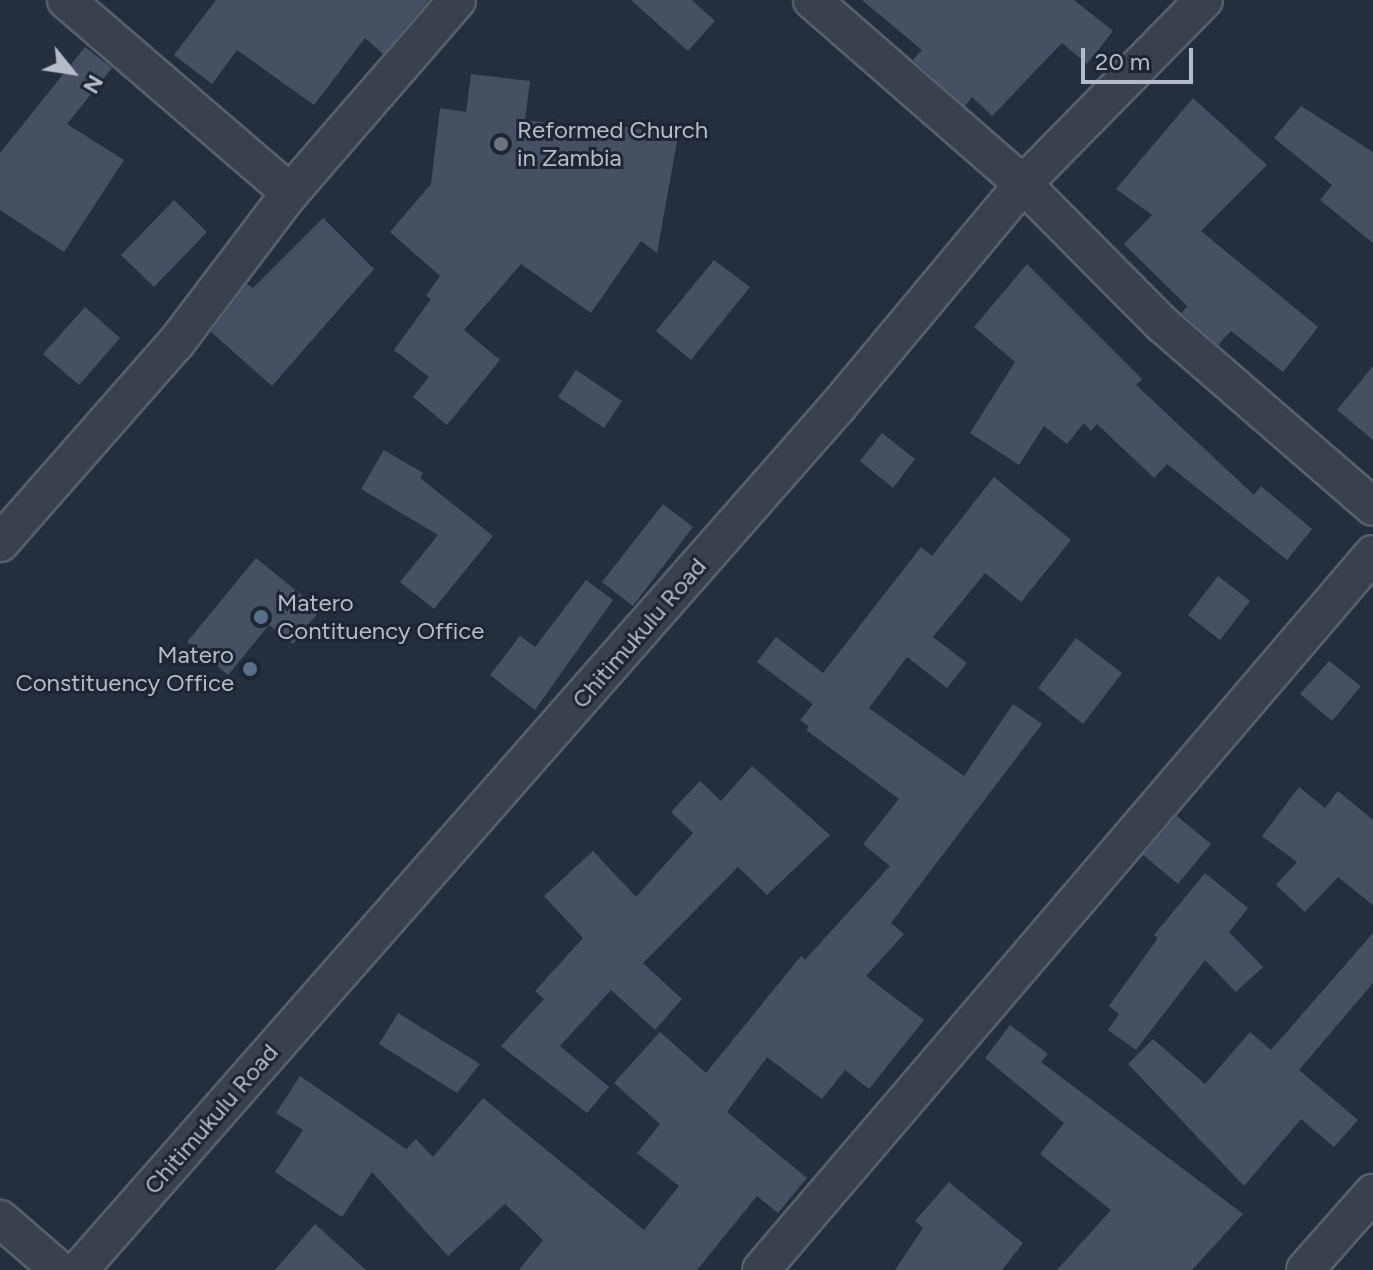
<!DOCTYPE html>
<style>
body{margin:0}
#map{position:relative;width:1373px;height:1270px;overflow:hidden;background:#242f3e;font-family:Figtree,sans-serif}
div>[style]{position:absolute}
.building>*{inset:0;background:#455162}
.roads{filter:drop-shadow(2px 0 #565f6c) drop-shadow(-2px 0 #565f6c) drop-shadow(0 2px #565f6c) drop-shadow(0 -2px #565f6c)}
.minor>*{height:36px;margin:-18px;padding:0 18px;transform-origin:18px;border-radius:18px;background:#38414e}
.dots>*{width:22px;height:22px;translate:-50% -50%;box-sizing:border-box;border:4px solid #1d2633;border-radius:50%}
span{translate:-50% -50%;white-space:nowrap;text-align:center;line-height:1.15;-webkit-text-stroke:6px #1d2633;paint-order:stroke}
.poi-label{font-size:24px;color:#b4bcc9}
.left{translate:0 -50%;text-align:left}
.right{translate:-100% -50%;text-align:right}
.street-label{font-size:24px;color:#b4bcc9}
.north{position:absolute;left:32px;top:32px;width:80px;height:80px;-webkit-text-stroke:6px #1d2633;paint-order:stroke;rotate:120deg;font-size:22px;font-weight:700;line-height:32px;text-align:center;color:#b4bcc9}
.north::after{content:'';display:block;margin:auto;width:28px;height:36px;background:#b4bcc9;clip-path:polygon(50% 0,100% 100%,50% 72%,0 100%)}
.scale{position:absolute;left:1081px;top:48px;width:112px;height:36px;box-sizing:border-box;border:4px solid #b4bcc9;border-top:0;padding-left:10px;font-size:24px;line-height:28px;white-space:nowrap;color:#b4bcc9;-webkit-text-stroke:6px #1d2633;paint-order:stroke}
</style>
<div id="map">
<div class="building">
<div style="clip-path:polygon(216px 0,429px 0,383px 54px,365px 38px,314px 105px,237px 50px,212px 84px,174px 55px)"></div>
<div style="clip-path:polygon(631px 0,692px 0,715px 21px,688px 51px)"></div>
<div style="clip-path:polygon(862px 0,1074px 0,1113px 31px,1087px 64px,1062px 43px,992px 116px,972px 97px,965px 106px,913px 60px,922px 50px)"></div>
<div style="clip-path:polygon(85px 47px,112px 68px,67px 124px,124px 160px,64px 252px,0 210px,0 153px)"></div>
<div style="clip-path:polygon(471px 74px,530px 81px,525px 120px,619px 132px,621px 126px,678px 136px,657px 253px,641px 241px,591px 313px,521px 264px,464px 330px,500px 360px,447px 425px,413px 397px,429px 377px,394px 350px,431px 299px,426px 296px,440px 276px,390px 232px,431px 184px,440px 108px,466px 112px)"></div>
<div style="clip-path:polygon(1193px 98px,1267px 165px,1201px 231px,1318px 327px,1283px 372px,1231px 331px,1218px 345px,1182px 313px,1187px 306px,1124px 244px,1152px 215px,1116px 189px)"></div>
<div style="clip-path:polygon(1301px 106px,1373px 152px,1373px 243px,1320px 200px,1332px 185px,1274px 138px)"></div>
<div style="clip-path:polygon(174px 200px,207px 232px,154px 287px,121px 255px)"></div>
<div style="clip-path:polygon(323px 218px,374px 269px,272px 386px,211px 332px,247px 284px,253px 288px)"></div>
<div style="clip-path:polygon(714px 260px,750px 287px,691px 360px,656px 331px)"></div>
<div style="clip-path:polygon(1027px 264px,1142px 379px,1136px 385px,1254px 495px,1261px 486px,1312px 529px,1287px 560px,1167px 464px,1154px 478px,1097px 424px,1091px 431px,1084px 423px,1067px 444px,1044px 426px,1019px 465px,970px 433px,1015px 362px,974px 327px)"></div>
<div style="clip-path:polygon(85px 307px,120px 338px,79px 385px,43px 354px)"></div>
<div style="clip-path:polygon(1373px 366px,1373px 440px,1337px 410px)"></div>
<div style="clip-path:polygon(576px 370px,622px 401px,604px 428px,558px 397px)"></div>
<div style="clip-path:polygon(882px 433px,915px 459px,893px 488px,860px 461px)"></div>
<div style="clip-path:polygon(384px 450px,423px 473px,420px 478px,493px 536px,434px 609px,400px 582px,438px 535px,361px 489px)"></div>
<div style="clip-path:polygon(994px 477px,1071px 540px,1021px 602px,985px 573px,933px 637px,967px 663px,947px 688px,907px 657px,869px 708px,964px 776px,1013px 704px,1042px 724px,891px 923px,904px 934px,866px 976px,924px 1020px,869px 1089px,845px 1070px,822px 1099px,767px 1057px,727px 1112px,807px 1178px,778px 1213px,757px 1196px,697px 1270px,519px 1270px,543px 1240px,505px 1204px,448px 1256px,372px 1172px,342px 1217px,275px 1172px,303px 1130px,276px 1113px,300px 1076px,406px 1149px,416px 1139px,433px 1157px,483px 1098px,644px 1230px,679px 1186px,637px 1153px,660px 1124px,614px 1083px,660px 1032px,706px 1073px,801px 956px,805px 960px,890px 866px,863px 844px,899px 799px,806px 730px,809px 727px,800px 720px,813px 704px,757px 662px,776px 637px,823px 673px,921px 547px,932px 556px)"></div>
<div style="clip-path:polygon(663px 504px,693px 527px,633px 606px,602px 582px)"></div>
<div style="clip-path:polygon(256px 558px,320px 610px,293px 644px,269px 625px,228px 675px,187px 642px)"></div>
<div style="clip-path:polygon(1218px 576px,1250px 601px,1220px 640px,1188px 615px)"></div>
<div style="clip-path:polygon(586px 580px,613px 600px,535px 710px,490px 675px,520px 636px,535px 647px)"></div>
<div style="clip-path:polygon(1076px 638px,1122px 673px,1083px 724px,1038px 688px)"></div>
<div style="clip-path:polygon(1329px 661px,1361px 686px,1332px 721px,1300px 694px)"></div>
<div style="clip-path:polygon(752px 766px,830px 835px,767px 895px,738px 867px,643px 963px,682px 999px,655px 1030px,611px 990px,560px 1046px,609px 1087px,587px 1113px,501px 1046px,544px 999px,535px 991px,583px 938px,544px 896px,593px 851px,636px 897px,693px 833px,671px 812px,700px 781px,721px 801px)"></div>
<div style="clip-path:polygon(1299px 787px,1325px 808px,1338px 791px,1373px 820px,1373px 905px,1338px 877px,1305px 912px,1276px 885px,1297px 862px,1262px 836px)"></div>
<div style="clip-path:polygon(1177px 816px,1211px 844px,1178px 884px,1143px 855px)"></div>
<div style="clip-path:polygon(1205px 873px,1248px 908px,1229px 932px,1263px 967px,1236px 992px,1205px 960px,1136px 1050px,1108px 1030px,1119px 1014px,1109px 1006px,1158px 938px,1154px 935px)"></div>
<div style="clip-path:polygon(1373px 933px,1373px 983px,1299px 1070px,1358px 1120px,1334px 1147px,1301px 1119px,1244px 1186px,1128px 1064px,1153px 1039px,1205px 1084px,1250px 1032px,1271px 1050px)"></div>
<div style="clip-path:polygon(398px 1013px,480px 1064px,457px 1093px,379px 1044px)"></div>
<div style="clip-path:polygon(1010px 1025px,1048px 1054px,1041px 1062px,1243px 1214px,1192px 1270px,1057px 1270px,1111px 1210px,1040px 1154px,1064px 1123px,985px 1058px)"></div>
<div style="clip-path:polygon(949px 1182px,1023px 1243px,1002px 1270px,895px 1270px,923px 1228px,915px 1221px)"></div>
<div style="clip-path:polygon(315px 1224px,366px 1270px,275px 1270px)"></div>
</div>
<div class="roads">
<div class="minor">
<div style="left:66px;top:0;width:296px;rotate:40.7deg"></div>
<div style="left:812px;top:0;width:280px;rotate:41.1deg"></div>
<div style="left:1023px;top:184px;width:197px;rotate:45.2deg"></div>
<div style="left:1162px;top:324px;width:279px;rotate:40.9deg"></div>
<div style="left:0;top:543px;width:266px;rotate:-48.7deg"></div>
<div style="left:176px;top:343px;width:188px;rotate:-52.8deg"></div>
<div style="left:290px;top:193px;width:255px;rotate:-49.1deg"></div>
<div style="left:0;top:1219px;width:78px;rotate:40.8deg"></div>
<div style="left:79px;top:1270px;width:1151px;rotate:-48.7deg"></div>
<div style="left:839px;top:405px;width:288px;rotate:-50.2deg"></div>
<div style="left:1023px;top:184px;width:258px;rotate:-45.5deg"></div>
<div style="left:761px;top:1270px;width:942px;rotate:-49.48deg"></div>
<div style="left:1305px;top:1270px;width:103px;rotate:-48.6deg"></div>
</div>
</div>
<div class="dots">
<div style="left:501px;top:144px;background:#6b7280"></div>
<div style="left:261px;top:617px;background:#5c6f8a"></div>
<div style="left:250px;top:669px;background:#5c6f8a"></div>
</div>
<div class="poi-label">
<span class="left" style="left:517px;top:144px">Reformed Church<br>in Zambia</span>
<span class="left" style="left:277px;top:617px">Matero<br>Contituency Office</span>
<span class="right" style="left:234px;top:669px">Matero<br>Constituency Office</span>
</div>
<div class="street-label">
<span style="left:639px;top:633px;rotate:-49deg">Chitimukulu Road</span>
<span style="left:211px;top:1119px;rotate:-49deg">Chitimukulu Road</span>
</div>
<div class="north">N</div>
<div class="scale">20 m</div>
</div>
